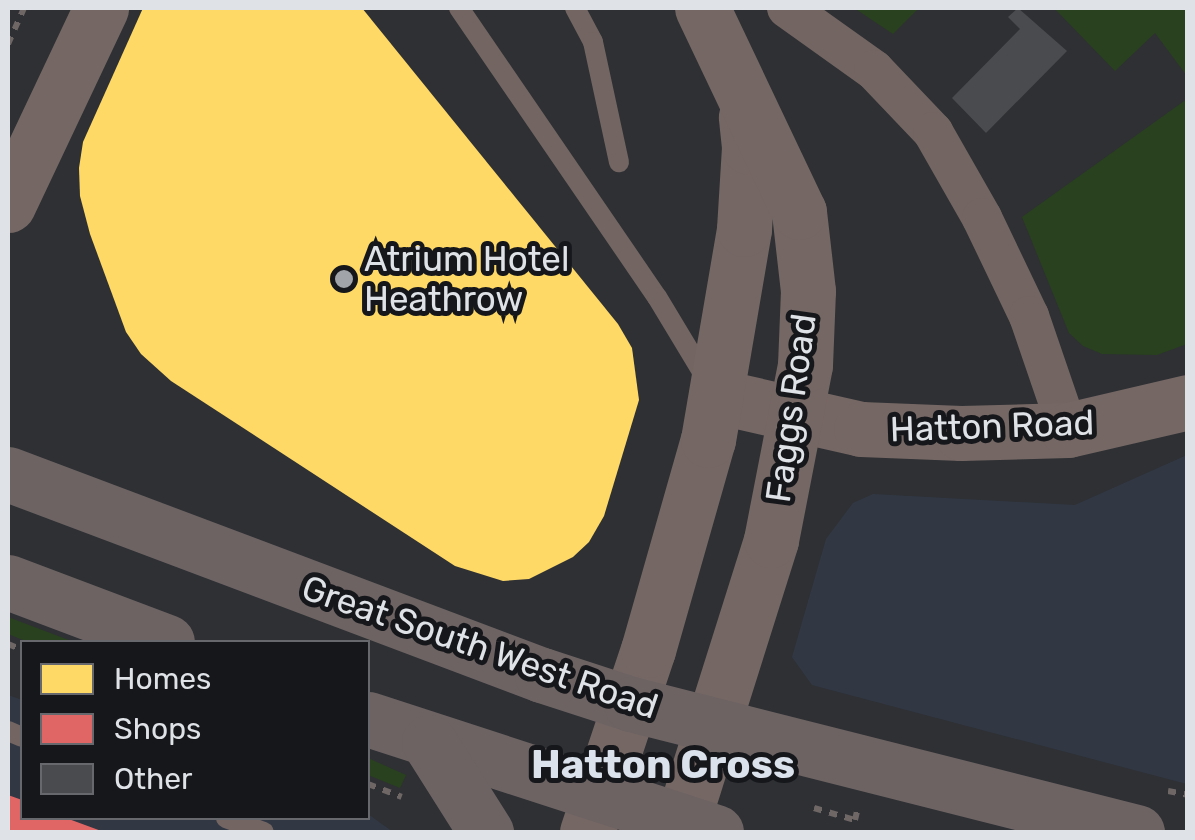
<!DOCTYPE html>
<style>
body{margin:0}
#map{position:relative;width:1195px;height:840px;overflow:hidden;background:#2e3034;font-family:Rubik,sans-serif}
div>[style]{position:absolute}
.built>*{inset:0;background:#313844}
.green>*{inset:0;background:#29411e}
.homes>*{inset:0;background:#ffd966}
.shops>*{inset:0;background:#e06666}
.building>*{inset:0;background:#4a4b4e}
.path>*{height:6px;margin-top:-3px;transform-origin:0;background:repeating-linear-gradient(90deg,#6f6666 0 8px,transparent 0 16px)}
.lane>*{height:20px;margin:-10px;padding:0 10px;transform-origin:10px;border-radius:10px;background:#736562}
.street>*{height:40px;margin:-20px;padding:0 20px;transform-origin:20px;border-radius:20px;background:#736562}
.secondary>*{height:55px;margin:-27.5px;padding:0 27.5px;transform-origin:27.5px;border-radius:27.5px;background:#756764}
.highway>*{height:55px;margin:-27.5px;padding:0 27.5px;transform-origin:27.5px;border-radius:27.5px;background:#6d6363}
.dots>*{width:28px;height:28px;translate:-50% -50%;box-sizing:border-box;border:5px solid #15171b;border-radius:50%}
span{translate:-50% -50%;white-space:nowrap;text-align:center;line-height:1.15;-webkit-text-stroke:10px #15171b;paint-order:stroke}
.poi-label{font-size:35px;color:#dfe2e7}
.left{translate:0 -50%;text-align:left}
.street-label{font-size:35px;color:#dfe2e7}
.quarter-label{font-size:40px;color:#dce2ec;font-weight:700}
.frame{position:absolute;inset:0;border:10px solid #dfe2e7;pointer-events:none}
.legend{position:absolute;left:20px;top:640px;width:350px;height:180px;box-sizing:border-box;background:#15171b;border:2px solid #66686d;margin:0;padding:12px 18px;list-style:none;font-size:30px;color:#dfe2e7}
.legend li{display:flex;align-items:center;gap:20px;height:50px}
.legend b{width:50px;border:2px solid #66686d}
</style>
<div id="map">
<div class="built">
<div style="clip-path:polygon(1187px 455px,1187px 784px,812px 685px,792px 657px,826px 539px,853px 503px,873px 494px,1075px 505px)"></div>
<div style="clip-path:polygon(8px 695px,22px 700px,22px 818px,368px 814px,393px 832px,8px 832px)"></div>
</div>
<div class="green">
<div style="clip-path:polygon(854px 8px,919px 8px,893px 34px)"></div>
<div style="clip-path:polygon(1054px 8px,1187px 8px,1187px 76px,1155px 33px,1115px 71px)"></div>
<div style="clip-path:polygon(1187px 99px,1187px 344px,1157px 355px,1102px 354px,1083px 346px,1069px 333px,1022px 217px)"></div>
<div style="clip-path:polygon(8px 617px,74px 642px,28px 642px,8px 634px)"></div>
<div style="clip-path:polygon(368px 758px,406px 775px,400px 788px,368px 775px)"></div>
</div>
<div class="homes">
<div style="clip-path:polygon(143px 8px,362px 8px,618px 324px,632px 348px,639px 400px,604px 516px,589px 542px,573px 557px,529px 579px,503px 581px,455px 566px,171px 381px,141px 354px,126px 332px,90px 234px,80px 196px,79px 168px,83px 142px)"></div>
</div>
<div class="shops">
<div style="clip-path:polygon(8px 795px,22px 800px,22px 818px,66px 818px,104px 832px,8px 832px)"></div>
</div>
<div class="building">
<div style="clip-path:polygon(1018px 8px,1067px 51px,986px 133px,952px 98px,1020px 29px,1008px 17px)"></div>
</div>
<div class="path">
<div style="left:8px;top:44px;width:39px;rotate:-66deg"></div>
<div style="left:8px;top:644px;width:15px;rotate:23deg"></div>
<div style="left:368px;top:784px;width:36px;rotate:21deg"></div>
<div style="left:1168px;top:791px;width:20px;rotate:11deg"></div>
<div style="left:814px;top:808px;width:43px;rotate:16.3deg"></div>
<div style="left:855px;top:820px;width:9px;rotate:-77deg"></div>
</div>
<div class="lane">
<div style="left:459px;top:8px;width:350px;rotate:55.6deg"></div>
<div style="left:657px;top:297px;width:97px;rotate:58.9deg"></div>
<div style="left:575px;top:8px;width:38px;rotate:62deg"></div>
<div style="left:593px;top:42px;width:123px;rotate:77.8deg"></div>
<div style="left:8px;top:731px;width:15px;rotate:23deg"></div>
<div style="left:226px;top:818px;width:40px;rotate:20.2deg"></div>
</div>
<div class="street">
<div style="left:787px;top:8px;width:107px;rotate:35.5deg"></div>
<div style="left:874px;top:70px;width:86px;rotate:46.4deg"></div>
<div style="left:933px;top:132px;width:99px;rotate:60.3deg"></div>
<div style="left:982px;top:218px;width:109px;rotate:64.4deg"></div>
<div style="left:1029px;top:316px;width:120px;rotate:71.1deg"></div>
</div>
<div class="secondary">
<div style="left:8px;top:205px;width:218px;rotate:-64.7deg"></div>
<div style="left:716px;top:396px;width:149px;rotate:12.8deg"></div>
<div style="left:861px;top:429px;width:100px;rotate:2.3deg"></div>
<div style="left:961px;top:433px;width:107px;rotate:-1.6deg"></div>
<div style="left:1068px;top:430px;width:123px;rotate:-13.1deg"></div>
<div style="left:587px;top:832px;width:192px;rotate:-71.5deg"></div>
<div style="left:648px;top:650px;width:218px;rotate:-74.1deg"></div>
<div style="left:708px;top:440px;width:214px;rotate:-80.3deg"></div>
<div style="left:744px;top:229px;width:82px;rotate:-86.5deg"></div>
<div style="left:749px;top:147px;width:30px;rotate:-96deg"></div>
<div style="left:679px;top:832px;width:306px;rotate:-72.5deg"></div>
<div style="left:771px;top:540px;width:178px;rotate:-79deg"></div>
<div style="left:805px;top:365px;width:74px;rotate:-87.7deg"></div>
<div style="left:808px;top:291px;width:80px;rotate:-96.5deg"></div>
<div style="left:799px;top:212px;width:226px;rotate:-115.4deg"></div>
</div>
<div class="highway">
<div style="left:8px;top:474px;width:571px;rotate:20.63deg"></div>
<div style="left:542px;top:675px;width:94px;rotate:18deg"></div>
<div style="left:631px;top:704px;width:522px;rotate:14.2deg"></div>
<div style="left:8px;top:582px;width:170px;rotate:20.7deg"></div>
<div style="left:368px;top:719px;width:366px;rotate:18deg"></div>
<div style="left:429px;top:742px;width:107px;rotate:57.7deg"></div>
</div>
<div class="dots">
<div style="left:344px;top:279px;background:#a1a4a8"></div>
</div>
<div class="poi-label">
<span class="left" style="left:364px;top:279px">Atrium Hotel<br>Heathrow</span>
</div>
<div class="street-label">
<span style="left:791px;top:408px;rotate:-82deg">Faggs Road</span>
<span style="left:992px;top:426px;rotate:-2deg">Hatton Road</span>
<span style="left:480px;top:647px;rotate:19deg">Great South West Road</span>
</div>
<div class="quarter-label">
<span style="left:663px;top:765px">Hatton Cross</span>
</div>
<div class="frame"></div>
<ul class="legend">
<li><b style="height:28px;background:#ffd966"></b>Homes</li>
<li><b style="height:28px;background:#e06666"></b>Shops</li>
<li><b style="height:28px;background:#4a4b4e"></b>Other</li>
</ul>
</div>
